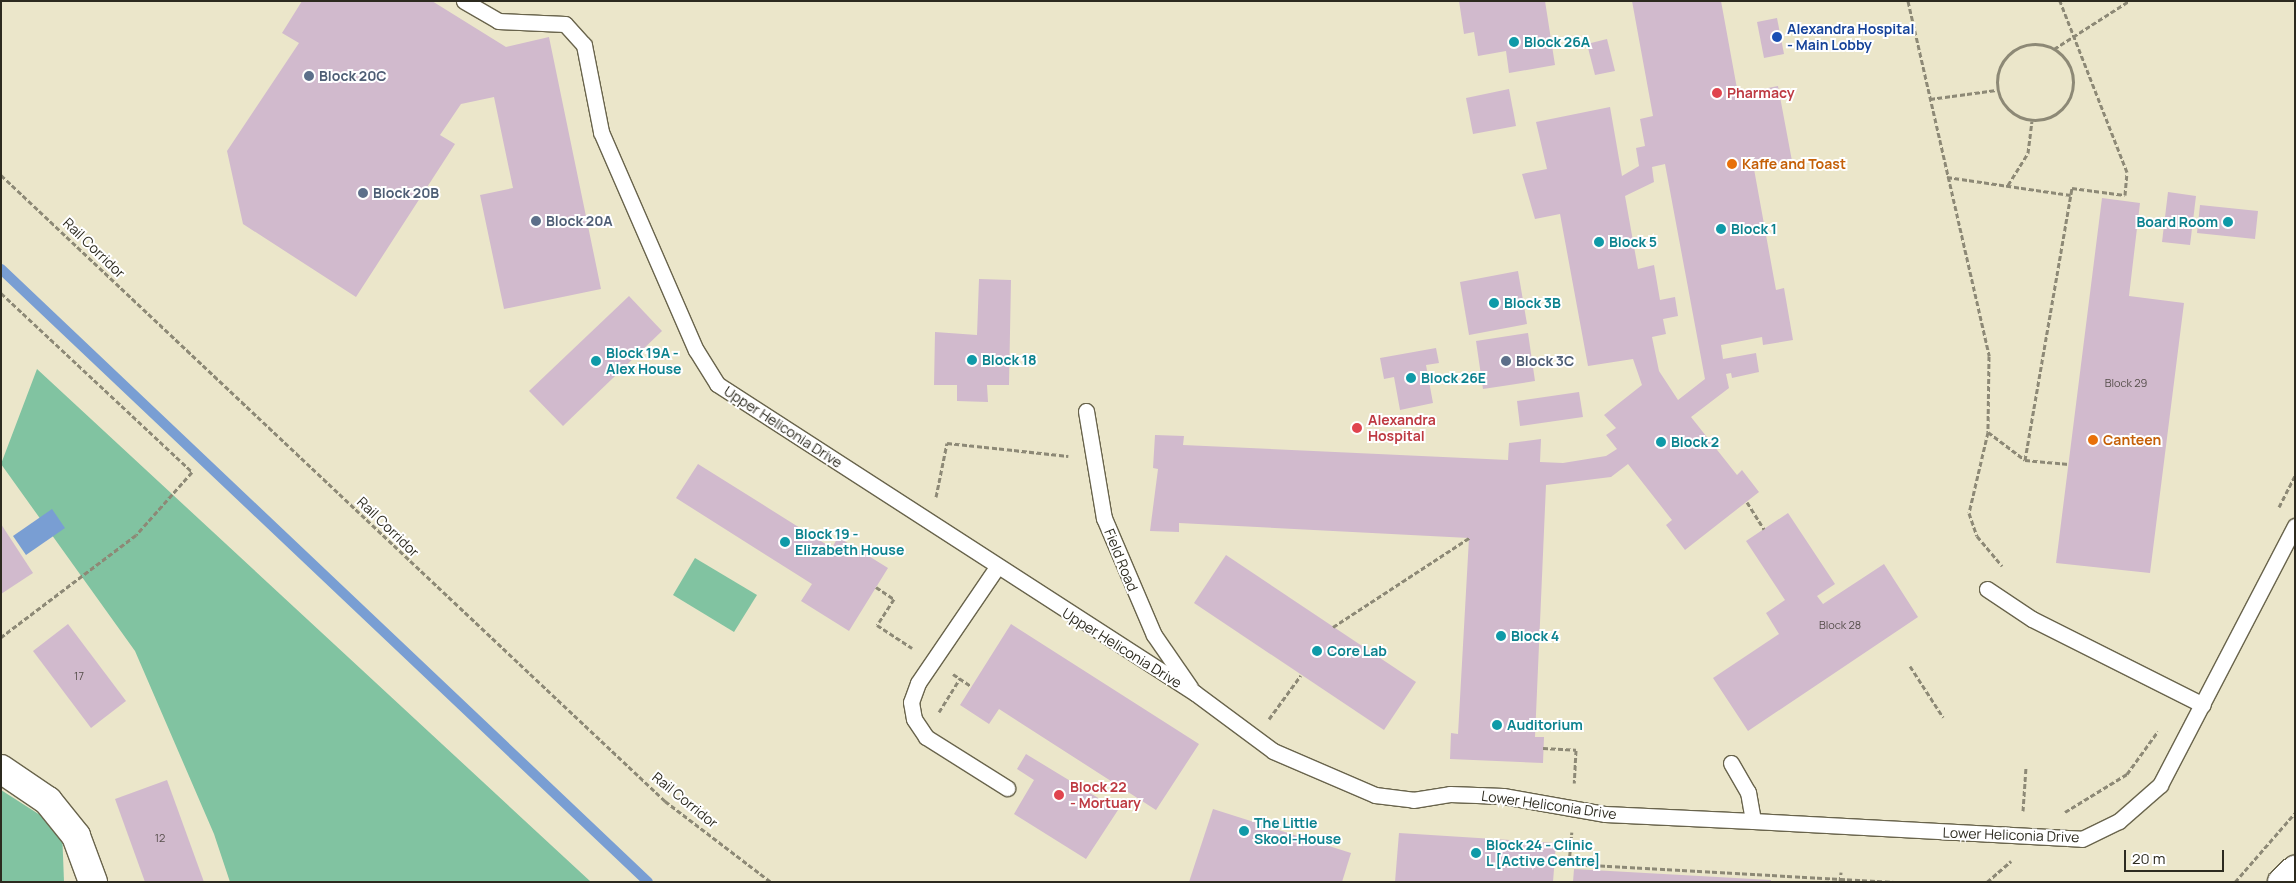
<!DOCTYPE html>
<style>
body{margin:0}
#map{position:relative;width:2296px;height:883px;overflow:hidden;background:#ebe6ca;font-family:Manrope,sans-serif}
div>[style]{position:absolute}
.green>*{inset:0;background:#81c3a1}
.water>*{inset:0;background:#799ed3}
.stream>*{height:10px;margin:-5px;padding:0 5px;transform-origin:5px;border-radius:5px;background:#799ed3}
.building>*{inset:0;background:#d1bacd}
.path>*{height:3px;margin-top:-1.5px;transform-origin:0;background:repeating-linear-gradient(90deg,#8d8976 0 5px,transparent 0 7.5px)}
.path>.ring{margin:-1.5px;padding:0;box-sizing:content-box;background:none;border:3px solid #8d8976;border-radius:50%}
.roads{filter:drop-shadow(1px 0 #69644c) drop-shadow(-1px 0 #69644c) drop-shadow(0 1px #69644c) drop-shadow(0 -1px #69644c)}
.service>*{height:15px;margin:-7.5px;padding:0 7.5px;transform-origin:7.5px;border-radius:7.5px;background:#fff}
.minor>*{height:28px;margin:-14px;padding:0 14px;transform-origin:14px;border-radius:14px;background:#fff}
.motorway>*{height:28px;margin:-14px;padding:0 14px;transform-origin:14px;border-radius:14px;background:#fff}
.dots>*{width:14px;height:14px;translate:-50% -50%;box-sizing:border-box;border:2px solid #fff;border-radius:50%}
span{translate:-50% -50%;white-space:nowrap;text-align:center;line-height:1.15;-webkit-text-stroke:4px #fff;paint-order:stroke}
.number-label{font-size:11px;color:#554e4a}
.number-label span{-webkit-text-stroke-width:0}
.transit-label{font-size:14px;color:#164399;font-weight:700}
.left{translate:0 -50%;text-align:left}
.culture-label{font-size:14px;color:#0d838f;font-weight:700}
.right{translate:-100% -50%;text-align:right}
.service-label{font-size:14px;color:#4e5e75;font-weight:700}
.health-label{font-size:14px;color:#be3a42;font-weight:700}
.food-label{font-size:14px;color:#c56008;font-weight:700}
.street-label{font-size:14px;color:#2c2a1f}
.frame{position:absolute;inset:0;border:2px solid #2c2a1f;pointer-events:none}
.scale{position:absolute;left:2124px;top:850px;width:100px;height:22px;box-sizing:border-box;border:2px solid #2c2a1f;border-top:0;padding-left:6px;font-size:15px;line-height:18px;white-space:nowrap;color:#2c2a1f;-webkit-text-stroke:4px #fff;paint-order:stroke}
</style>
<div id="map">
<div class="green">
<div style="clip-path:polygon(37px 369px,591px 882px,230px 882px,214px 834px,135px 651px,1px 464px)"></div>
<div style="clip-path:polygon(695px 558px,757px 595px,734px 632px,673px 595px)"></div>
<div style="clip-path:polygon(1px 790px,62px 829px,64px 882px,1px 882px)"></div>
</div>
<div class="water">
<div style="clip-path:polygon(52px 509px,65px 528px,26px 555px,13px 536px)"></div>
</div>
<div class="stream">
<div style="left:1px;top:269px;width:891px;rotate:43.45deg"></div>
</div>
<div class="building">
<div style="clip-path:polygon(302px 1px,432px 1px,506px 47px,549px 37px,601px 289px,504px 309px,480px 195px,513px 188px,494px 97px,461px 104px,440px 135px,455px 144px,356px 297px,243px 224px,227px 151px,299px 43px,282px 33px)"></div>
<div style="clip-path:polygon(1459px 1px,1545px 1px,1555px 65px,1509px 73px,1506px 51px,1478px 56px,1474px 32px,1464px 34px)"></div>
<div style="clip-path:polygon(evenodd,1632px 1px,1721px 1px,1738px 94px,1778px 86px,1792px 161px,1754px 169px,1776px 290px,1784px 288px,1793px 340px,1763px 345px,1762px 337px,1721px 345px,1723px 359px,1756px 353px,1759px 372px,1732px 378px,1731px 373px,1726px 374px,1729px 388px,1691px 417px,1737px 475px,1742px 470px,1759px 492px,1685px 550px,1666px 525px,1672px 520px,1628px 464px,1611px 477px,1546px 485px,1535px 737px,1544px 737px,1543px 763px,1450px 759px,1451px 733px,1458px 734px,1469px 538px,1179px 523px,1179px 532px,1150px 531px,1158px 469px,1153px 468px,1155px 435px,1184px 436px,1183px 445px,1508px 460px,1509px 443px,1541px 439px,1540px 462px,1563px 463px,1606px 456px,1617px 449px,1606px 435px,1616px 428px,1604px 415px,1642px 385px,1633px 359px,1588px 366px,1560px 214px,1535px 219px,1522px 174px,1547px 169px,1536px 122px,1610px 107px,1622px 176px,1639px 166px,1636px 148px,1645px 146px,1640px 119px,1653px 116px,1632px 1px,1665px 164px,1705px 379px,1678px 400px,1659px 371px,1652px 337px,1666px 334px,1663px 319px,1678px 316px,1675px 297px,1660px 300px,1654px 265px,1638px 269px,1625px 196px,1654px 182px,1652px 167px,1665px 164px)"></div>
<div style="clip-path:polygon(1777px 18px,1784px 54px,1764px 58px,1757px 22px)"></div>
<div style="clip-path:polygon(1607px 39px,1615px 71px,1595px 75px,1587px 44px)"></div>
<div style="clip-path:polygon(1509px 89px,1516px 126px,1473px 134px,1466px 98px)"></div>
<div style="clip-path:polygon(2168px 192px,2196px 196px,2190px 245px,2162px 242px)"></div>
<div style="clip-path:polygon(2102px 198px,2140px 203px,2129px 296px,2184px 303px,2150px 573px,2056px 563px)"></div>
<div style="clip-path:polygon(2200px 205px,2258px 211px,2255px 239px,2197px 233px)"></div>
<div style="clip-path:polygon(1518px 271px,1527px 324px,1469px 335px,1460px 282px)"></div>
<div style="clip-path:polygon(979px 279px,1011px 280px,1009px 385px,987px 385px,988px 402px,957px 401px,957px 385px,934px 385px,935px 332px,977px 335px)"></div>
<div style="clip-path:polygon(629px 296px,662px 331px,563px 426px,529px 391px)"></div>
<div style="clip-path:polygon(1528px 333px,1535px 381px,1483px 389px,1476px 341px)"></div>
<div style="clip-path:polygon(1436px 348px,1439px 363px,1426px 365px,1433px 403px,1400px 410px,1394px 377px,1384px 379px,1380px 358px)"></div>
<div style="clip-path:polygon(1579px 392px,1583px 417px,1520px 426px,1517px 401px)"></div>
<div style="clip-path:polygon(698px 464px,832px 548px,838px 537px,888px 568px,849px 631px,801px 601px,812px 584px,676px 498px)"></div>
<div style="clip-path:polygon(1788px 513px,1835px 584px,1817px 596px,1823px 604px,1884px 564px,1918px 617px,1748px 731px,1713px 678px,1779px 634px,1766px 613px,1785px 600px,1746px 541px)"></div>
<div style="clip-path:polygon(1px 524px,33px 573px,1px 594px)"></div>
<div style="clip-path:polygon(1226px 555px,1416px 682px,1384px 730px,1194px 603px)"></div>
<div style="clip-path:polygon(68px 624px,126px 701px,91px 728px,33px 651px)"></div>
<div style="clip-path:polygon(1011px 624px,1199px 744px,1156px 810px,999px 709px,989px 724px,960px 705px)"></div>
<div style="clip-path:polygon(1026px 754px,1118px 810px,1086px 859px,1014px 814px,1034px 780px,1017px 769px)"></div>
<div style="clip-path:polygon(167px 780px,204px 882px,145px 882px,115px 799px)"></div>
<div style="clip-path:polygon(1213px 809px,1351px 853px,1342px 882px,1189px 882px)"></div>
<div style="clip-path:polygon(1399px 833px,1556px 843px,1553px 882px,1395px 882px)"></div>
<div style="clip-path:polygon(1574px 869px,1771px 880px,1771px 882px,1573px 882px)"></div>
</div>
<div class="path">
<div style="left:1908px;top:1px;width:364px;rotate:77.1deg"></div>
<div style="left:1989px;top:356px;width:76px;rotate:90.8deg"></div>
<div style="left:1988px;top:432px;width:83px;rotate:103.2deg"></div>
<div style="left:1969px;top:513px;width:24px;rotate:71deg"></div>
<div style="left:1977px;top:536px;width:39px;rotate:50deg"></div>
<div class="ring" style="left:1997px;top:44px;width:73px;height:73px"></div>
<div style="left:2054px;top:49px;width:89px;rotate:-32.6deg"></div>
<div style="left:1930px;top:99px;width:67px;rotate:-7.8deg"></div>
<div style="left:1px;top:175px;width:913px;rotate:43.31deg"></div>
<div style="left:665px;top:801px;width:133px;rotate:37.4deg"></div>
<div style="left:1947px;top:177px;width:125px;rotate:8.3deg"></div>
<div style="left:2008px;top:185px;width:38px;rotate:-58deg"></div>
<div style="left:2028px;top:153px;width:32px;rotate:-83deg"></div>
<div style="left:1px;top:293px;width:262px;rotate:43.1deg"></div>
<div style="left:192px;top:472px;width:84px;rotate:131.6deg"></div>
<div style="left:136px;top:535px;width:169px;rotate:142.9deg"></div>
<div style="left:1988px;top:432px;width:46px;rotate:37.1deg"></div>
<div style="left:2025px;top:460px;width:44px;rotate:5.2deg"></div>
<div style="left:2025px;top:460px;width:276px;rotate:-80.2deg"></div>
<div style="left:2072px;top:188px;width:53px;rotate:7.5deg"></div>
<div style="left:2125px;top:195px;width:23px;rotate:-85deg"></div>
<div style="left:2127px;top:172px;width:184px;rotate:-111.4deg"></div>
<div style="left:936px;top:497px;width:55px;rotate:-78.5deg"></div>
<div style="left:947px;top:443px;width:122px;rotate:6.1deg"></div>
<div style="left:1747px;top:502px;width:32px;rotate:58deg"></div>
<div style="left:2279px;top:507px;width:36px;rotate:-63deg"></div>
<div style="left:876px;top:587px;width:22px;rotate:34deg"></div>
<div style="left:894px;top:599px;width:31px;rotate:123deg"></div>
<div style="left:877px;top:625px;width:42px;rotate:33.3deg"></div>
<div style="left:1333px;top:627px;width:163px;rotate:-33.2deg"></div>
<div style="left:1910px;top:666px;width:61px;rotate:57.1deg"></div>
<div style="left:953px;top:674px;width:22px;rotate:34deg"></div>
<div style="left:939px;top:712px;width:40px;rotate:-58deg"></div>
<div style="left:1269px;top:719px;width:54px;rotate:-54deg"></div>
<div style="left:1543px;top:748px;width:33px;rotate:3deg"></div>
<div style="left:1576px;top:750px;width:33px;rotate:93deg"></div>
<div style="left:2023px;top:811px;width:44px;rotate:-86.1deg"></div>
<div style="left:2065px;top:812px;width:73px;rotate:-31.5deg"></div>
<div style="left:2127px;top:774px;width:53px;rotate:-54.2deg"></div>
<div style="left:1555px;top:863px;width:340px;rotate:3.2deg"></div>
<div style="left:1569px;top:864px;width:32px;rotate:-85deg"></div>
<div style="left:1840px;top:882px;width:10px;rotate:-84deg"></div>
<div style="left:1987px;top:882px;width:32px;rotate:-41deg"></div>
<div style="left:2235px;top:882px;width:91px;rotate:-49deg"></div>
</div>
<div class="roads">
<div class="service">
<div style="left:464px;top:1px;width:39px;rotate:30deg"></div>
<div style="left:498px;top:21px;width:67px;rotate:2.6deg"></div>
<div style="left:565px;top:24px;width:28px;rotate:48deg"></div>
<div style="left:584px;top:45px;width:89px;rotate:78.9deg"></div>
<div style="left:601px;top:132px;width:238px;rotate:66.5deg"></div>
<div style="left:696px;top:350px;width:40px;rotate:58deg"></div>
<div style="left:717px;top:384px;width:569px;rotate:32.88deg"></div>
<div style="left:1195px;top:693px;width:97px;rotate:36.6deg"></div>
<div style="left:1273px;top:751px;width:111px;rotate:23.3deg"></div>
<div style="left:1375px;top:795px;width:38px;rotate:7deg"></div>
<div style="left:1413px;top:800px;width:37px;rotate:-9deg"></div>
<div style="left:1450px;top:794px;width:53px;rotate:2.2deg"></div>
<div style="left:1503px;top:796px;width:104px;rotate:10deg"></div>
<div style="left:1605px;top:814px;width:148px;rotate:2.7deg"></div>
<div style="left:1086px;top:411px;width:109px;rotate:80.5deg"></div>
<div style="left:1104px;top:518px;width:127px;rotate:66.9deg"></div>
<div style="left:1154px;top:635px;width:63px;rotate:55.3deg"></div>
<div style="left:997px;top:567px;width:140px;rotate:124.3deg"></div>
<div style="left:918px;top:683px;width:20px;rotate:110deg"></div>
<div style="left:911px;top:702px;width:17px;rotate:80deg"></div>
<div style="left:914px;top:719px;width:22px;rotate:56deg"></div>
<div style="left:926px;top:737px;width:96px;rotate:32.2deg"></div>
<div style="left:1987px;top:589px;width:54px;rotate:33.7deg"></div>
<div style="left:2032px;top:619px;width:191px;rotate:26.7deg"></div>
<div style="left:1731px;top:763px;width:34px;rotate:60deg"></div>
<div style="left:1748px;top:792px;width:29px;rotate:80deg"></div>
<div style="left:1753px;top:821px;width:329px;rotate:3.1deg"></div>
<div style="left:2082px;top:839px;width:41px;rotate:-25.9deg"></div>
<div style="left:2119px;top:821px;width:55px;rotate:-41.3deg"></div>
<div style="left:2160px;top:785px;width:292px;rotate:-62.5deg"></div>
</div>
<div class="minor">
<div style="left:1px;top:769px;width:57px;rotate:34.2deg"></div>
<div style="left:48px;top:801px;width:45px;rotate:51.3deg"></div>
<div style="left:76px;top:836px;width:49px;rotate:69.7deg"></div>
</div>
<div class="motorway">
<div style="left:2282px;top:882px;width:18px;rotate:-43deg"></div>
</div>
</div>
<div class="dots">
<div style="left:1777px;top:37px;background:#1a4fb4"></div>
<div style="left:1514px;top:42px;background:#0f9aa8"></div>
<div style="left:309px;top:76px;background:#5c6f8a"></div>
<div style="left:1717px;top:93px;background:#e0444e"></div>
<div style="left:1732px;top:164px;background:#e8710a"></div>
<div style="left:363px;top:193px;background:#5c6f8a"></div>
<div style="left:536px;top:221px;background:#5c6f8a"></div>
<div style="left:2228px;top:222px;background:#0f9aa8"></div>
<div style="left:1721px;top:229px;background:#0f9aa8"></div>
<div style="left:1599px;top:242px;background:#0f9aa8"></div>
<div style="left:1494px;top:303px;background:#0f9aa8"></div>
<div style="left:972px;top:360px;background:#0f9aa8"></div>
<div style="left:596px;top:361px;background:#0f9aa8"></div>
<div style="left:1506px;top:361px;background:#5c6f8a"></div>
<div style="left:1411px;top:378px;background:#0f9aa8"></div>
<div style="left:1357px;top:428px;background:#e0444e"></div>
<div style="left:2093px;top:440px;background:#e8710a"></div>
<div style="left:1661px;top:442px;background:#0f9aa8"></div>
<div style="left:785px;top:542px;background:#0f9aa8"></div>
<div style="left:1501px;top:636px;background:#0f9aa8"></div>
<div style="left:1317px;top:651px;background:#0f9aa8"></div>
<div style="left:1497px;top:725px;background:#0f9aa8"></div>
<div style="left:1059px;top:795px;background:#e0444e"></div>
<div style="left:1244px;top:831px;background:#0f9aa8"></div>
<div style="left:1476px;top:853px;background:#0f9aa8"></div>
</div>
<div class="number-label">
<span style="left:2126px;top:383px">Block 29</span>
<span style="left:1840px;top:625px">Block 28</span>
<span style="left:79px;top:676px">17</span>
<span style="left:160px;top:838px">12</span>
</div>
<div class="transit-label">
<span class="left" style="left:1787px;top:37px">Alexandra Hospital<br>- Main Lobby</span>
</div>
<div class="culture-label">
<span class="left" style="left:1524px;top:42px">Block 26A</span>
<span class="right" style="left:2218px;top:222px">Board Room</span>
<span class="left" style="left:1731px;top:229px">Block 1</span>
<span class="left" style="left:1609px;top:242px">Block 5</span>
<span class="left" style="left:1504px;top:303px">Block 3B</span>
<span class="left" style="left:606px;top:361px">Block 19A -<br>Alex House</span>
<span class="left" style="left:982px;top:360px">Block 18</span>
<span class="left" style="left:1421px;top:378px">Block 26E</span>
<span class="left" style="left:1671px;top:442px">Block 2</span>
<span class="left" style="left:795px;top:542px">Block 19 -<br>Elizabeth House</span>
<span class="left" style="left:1511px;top:636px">Block 4</span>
<span class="left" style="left:1327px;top:651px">Core Lab</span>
<span class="left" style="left:1507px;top:725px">Auditorium</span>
<span class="left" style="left:1254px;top:831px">The Little<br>Skool-House</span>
<span class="left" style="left:1486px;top:853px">Block 24 - Clinic<br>L [Active Centre]</span>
</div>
<div class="service-label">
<span class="left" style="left:319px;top:76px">Block 20C</span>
<span class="left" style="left:373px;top:193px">Block 20B</span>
<span class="left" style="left:546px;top:221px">Block 20A</span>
<span class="left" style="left:1516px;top:361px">Block 3C</span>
</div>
<div class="health-label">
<span class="left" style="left:1727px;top:93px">Pharmacy</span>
<span class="left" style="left:1368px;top:428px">Alexandra<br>Hospital</span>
<span class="left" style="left:1070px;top:795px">Block 22<br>- Mortuary</span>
</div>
<div class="food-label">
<span class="left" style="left:1742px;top:164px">Kaffe and Toast</span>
<span class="left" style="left:2103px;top:440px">Canteen</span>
</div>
<div class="street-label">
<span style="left:94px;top:248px;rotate:44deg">Rail Corridor</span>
<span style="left:783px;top:427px;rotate:33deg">Upper Heliconia Drive</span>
<span style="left:388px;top:527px;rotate:44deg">Rail Corridor</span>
<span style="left:1121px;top:560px;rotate:68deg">Field Road</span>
<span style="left:1122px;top:648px;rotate:32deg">Upper Heliconia Drive</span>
<span style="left:685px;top:800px;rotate:39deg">Rail Corridor</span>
<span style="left:1549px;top:805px;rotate:8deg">Lower Heliconia Drive</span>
<span style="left:2011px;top:835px;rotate:2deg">Lower Heliconia Drive</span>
</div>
<div class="frame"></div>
<div class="scale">20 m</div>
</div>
